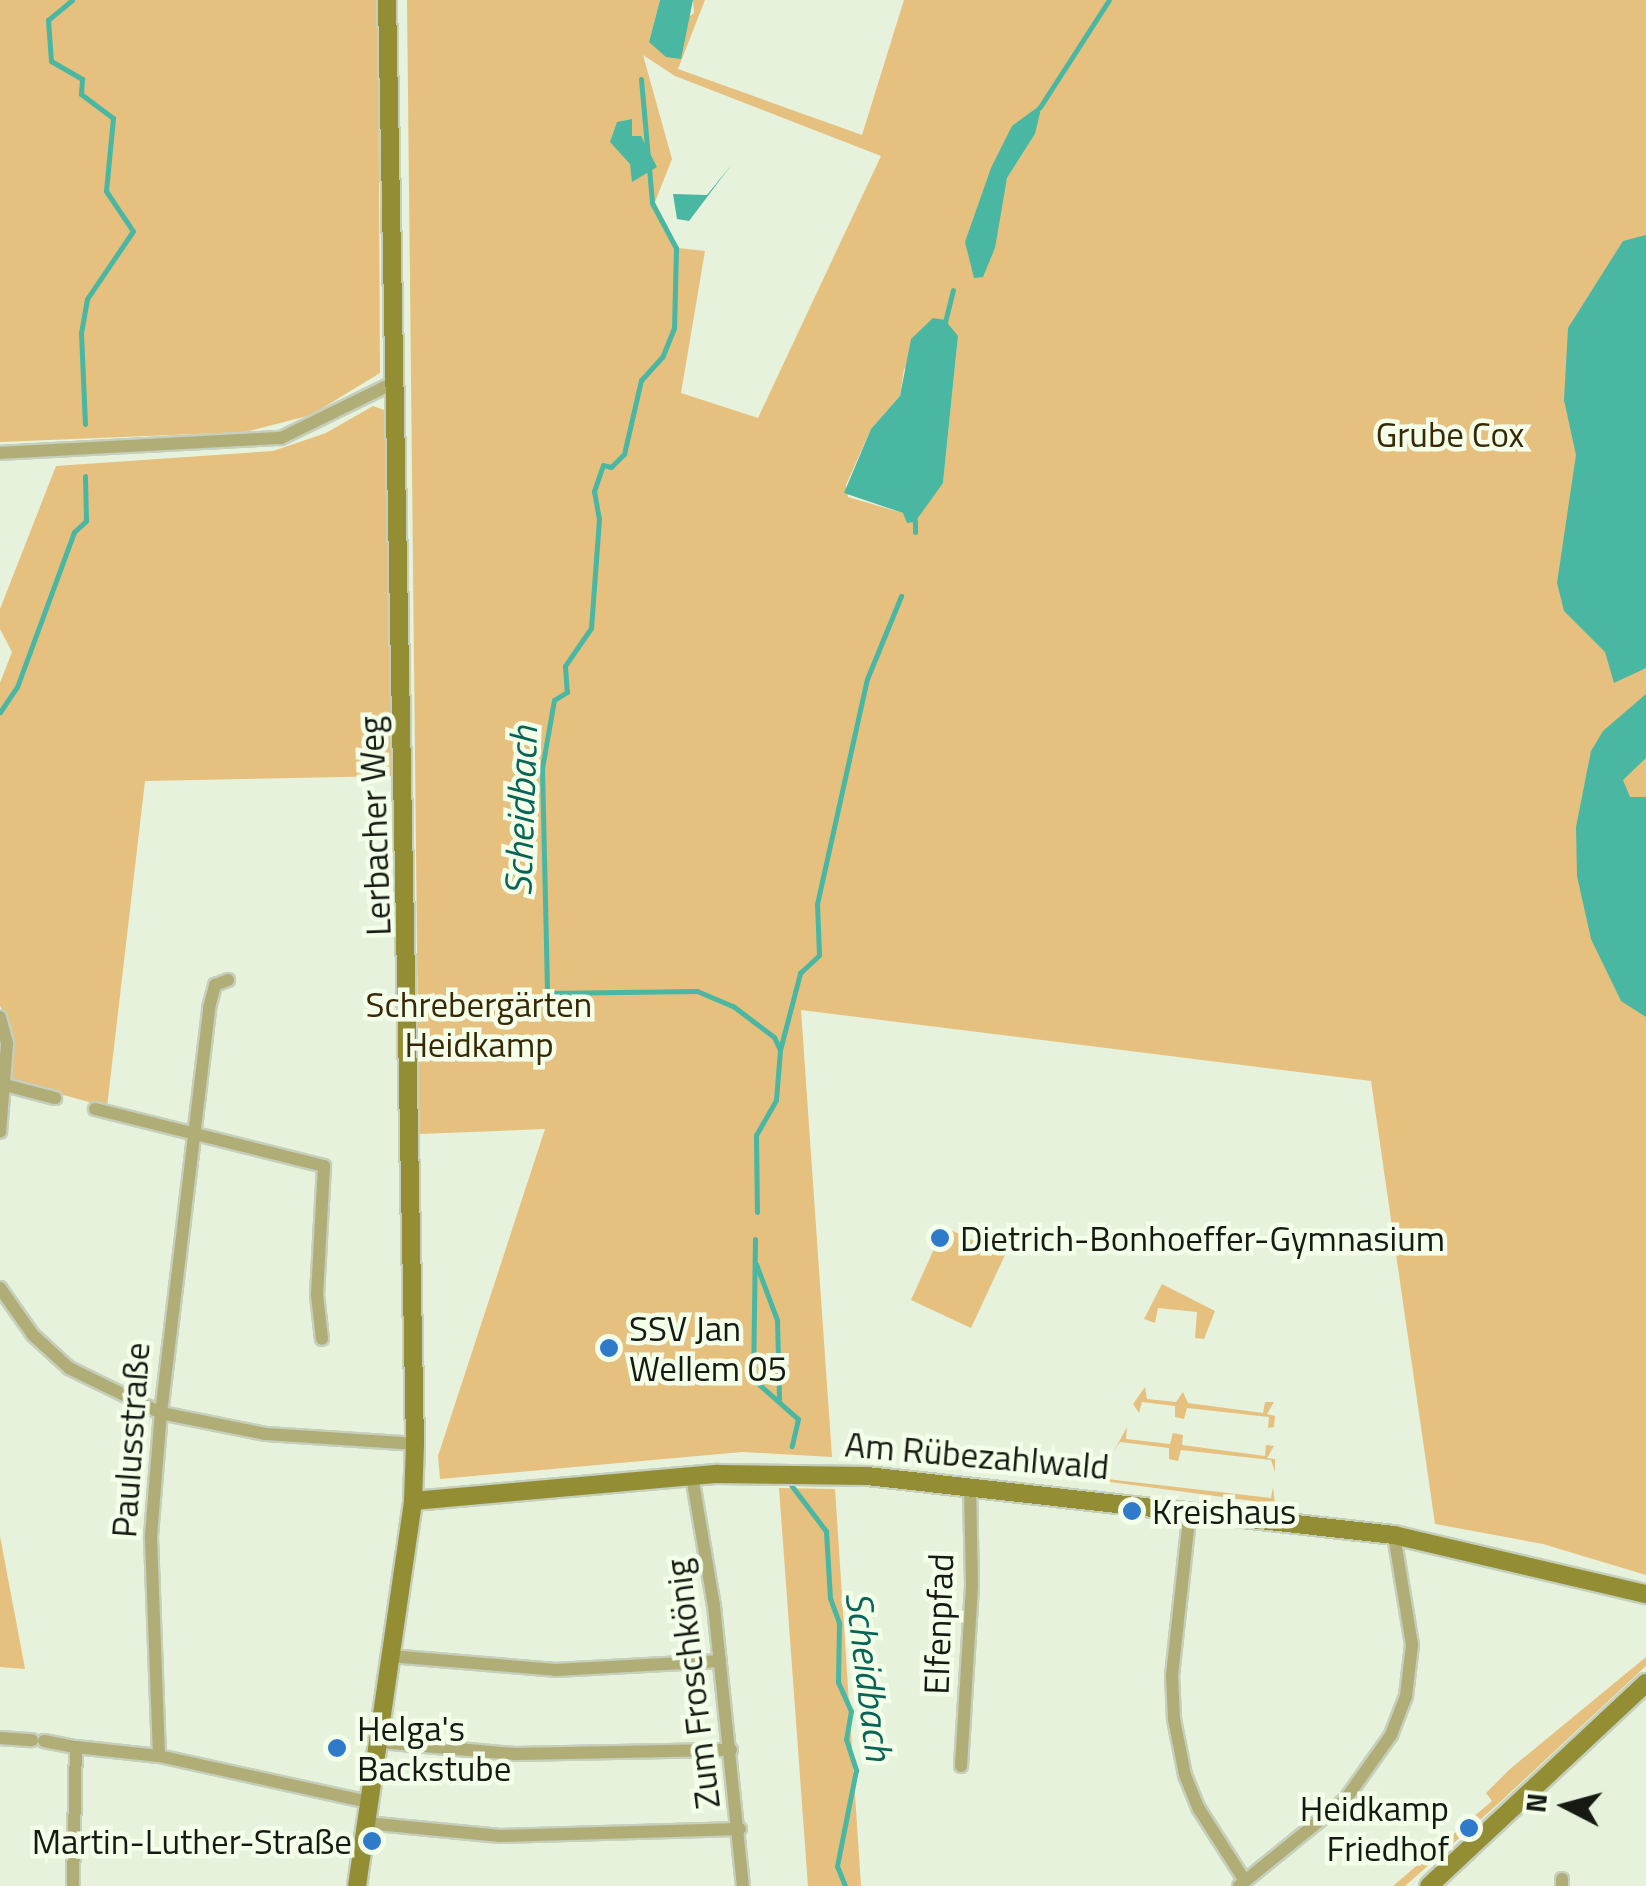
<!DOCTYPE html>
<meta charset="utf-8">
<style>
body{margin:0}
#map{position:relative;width:1646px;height:1886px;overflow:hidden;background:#e6f2dc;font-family:"Titillium Web",sans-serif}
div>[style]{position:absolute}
.green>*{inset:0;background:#e6c07e}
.water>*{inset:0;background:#4ab7a3}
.stream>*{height:5px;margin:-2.5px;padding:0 2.5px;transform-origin:2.5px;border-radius:2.5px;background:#4ab7a3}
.roads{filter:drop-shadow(2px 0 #c5cfbc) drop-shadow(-2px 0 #c5cfbc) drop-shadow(0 2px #c5cfbc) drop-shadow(0 -2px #c5cfbc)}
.street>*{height:12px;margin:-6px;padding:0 6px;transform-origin:6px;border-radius:6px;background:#b0ad77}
.secondary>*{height:18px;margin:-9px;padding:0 9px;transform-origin:9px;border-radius:9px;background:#938d33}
.dots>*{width:28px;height:28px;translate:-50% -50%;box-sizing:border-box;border:5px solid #f3ffe9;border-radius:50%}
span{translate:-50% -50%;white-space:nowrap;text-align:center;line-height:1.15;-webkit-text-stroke:9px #f3ffe9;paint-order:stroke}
.park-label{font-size:35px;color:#382806}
.street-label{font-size:35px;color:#161a13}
.poi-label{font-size:35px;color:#161a13}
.left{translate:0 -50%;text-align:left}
.right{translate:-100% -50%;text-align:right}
.water-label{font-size:38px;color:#086457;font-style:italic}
.north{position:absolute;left:1516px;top:1756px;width:100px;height:100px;-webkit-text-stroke:8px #f3ffe9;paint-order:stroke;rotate:276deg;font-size:28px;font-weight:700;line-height:40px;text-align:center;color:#161a13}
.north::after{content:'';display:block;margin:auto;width:35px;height:45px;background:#161a13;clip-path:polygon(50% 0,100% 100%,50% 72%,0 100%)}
</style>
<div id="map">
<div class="green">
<div style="clip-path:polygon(0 0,378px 0,380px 373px,311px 415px,245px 432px,0 442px)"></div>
<div style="clip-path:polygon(evenodd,407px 0,660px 0,649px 42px,694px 13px,693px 0,705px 0,678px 69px,862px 135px,904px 0,1646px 0,1646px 1575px,1543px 1544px,1435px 1524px,1371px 1081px,801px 1010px,832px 1457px,742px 1452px,440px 1479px,438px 1456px,545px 1129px,419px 1134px,407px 0,643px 55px,675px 76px,881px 156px,758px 418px,681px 393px,705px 251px,678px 248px,655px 202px,672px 159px,643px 55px,407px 0,1012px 126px,1035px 134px,1007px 178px,983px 276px,1012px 126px,407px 0,958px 336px,943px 483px,903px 513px,848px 497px,846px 485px,871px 429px,900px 396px,904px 369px,958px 336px)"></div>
<div style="clip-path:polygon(373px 406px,387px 411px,393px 776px,145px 781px,107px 1107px,13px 1081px,11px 1025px,0 1006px,0 683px,12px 652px,0 629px,0 609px,56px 466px,273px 451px,326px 433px)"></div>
<div style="clip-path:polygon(944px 1227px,1005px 1255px,971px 1328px,911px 1300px)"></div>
<div style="clip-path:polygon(1162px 1284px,1215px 1311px,1204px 1339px,1195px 1338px,1197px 1312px,1158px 1308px,1155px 1323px,1144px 1319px)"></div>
<div style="clip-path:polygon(1145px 1387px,1147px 1399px,1176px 1402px,1183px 1392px,1188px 1403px,1263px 1413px,1265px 1402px,1274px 1402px,1267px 1414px,1275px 1416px,1274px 1427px,1268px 1428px,1269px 1417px,1187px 1408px,1184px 1419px,1175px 1417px,1175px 1406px,1142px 1402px,1139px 1413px,1133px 1404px)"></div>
<div style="clip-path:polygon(1127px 1427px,1126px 1439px,1170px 1444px,1173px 1433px,1183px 1435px,1182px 1445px,1265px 1456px,1266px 1445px,1274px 1446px,1267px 1458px,1275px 1459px,1275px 1472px,1271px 1460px,1181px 1450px,1178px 1461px,1169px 1459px,1169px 1448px,1120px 1442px,1114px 1451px)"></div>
<div style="clip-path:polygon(1107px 1468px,1107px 1479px,1271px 1498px,1273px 1487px,1275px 1504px,1095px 1480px)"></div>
<div style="clip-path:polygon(779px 1488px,835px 1489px,861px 1886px,808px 1886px)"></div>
<div style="clip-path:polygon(0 1536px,25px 1669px,0 1667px)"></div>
<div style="clip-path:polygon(1646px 1657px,1646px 1666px,1499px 1803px,1405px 1886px,1393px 1886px,1492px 1801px,1486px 1793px,1510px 1769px)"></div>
</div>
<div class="water">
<div style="clip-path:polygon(660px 0,693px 0,681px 59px,666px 57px,649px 42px)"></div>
<div style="clip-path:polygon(1042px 104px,1035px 134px,1007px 178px,995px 248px,983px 277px,974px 278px,965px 242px,991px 168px,1012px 126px)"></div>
<div style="clip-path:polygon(632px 119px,632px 136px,641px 136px,657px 167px,632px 182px,630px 164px,610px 142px,617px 122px)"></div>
<div style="clip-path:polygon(732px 164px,689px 221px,677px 219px,673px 194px,707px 195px)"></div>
<div style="clip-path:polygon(1646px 235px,1646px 668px,1614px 683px,1605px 652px,1564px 611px,1557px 583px,1576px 455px,1564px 400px,1568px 328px,1623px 241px)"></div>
<div style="clip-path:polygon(933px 318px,945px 320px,958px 336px,943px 483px,915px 522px,907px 523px,903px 513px,844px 493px,871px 429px,900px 396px,911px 339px)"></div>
<div style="clip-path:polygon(1646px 694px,1646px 758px,1623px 780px,1630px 797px,1646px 797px,1646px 1017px,1621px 1001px,1591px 939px,1577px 876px,1576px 827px,1591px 751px,1603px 731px)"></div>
</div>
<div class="stream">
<div style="left:72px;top:0;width:31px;rotate:140deg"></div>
<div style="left:48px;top:20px;width:41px;rotate:85.8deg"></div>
<div style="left:51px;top:61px;width:36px;rotate:30deg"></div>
<div style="left:82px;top:79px;width:15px;rotate:94deg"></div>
<div style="left:81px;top:94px;width:40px;rotate:37deg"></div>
<div style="left:113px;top:118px;width:73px;rotate:95.5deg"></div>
<div style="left:106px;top:191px;width:48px;rotate:56deg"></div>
<div style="left:133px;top:231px;width:82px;rotate:124.1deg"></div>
<div style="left:87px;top:299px;width:35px;rotate:100deg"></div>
<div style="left:81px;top:333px;width:91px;rotate:87.5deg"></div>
<div style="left:641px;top:79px;width:78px;rotate:84.9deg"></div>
<div style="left:1040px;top:107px;width:127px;rotate:-57.2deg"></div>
<div style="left:649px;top:168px;width:35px;rotate:85deg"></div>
<div style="left:652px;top:203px;width:51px;rotate:61.9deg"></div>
<div style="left:676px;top:248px;width:80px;rotate:91.4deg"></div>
<div style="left:674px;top:328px;width:31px;rotate:112deg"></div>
<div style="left:662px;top:357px;width:31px;rotate:132deg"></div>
<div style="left:641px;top:380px;width:76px;rotate:102.9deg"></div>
<div style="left:624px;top:454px;width:18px;rotate:135deg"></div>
<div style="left:611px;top:467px;width:8px;rotate:-166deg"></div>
<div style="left:603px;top:465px;width:28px;rotate:109deg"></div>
<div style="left:594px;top:491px;width:28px;rotate:80deg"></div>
<div style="left:599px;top:519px;width:109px;rotate:94.2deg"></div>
<div style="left:591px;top:628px;width:46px;rotate:124.4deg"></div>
<div style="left:565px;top:666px;width:26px;rotate:86deg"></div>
<div style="left:567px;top:692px;width:15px;rotate:148deg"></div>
<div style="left:554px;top:700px;width:69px;rotate:100deg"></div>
<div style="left:542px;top:768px;width:225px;rotate:88.7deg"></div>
<div style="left:547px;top:993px;width:150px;rotate:-0.8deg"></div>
<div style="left:697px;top:991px;width:39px;rotate:23deg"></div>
<div style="left:733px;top:1006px;width:51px;rotate:37.1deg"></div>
<div style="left:774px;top:1037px;width:14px;rotate:65deg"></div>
<div style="left:780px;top:1050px;width:50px;rotate:94.6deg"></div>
<div style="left:776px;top:1100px;width:40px;rotate:119.7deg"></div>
<div style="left:756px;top:1135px;width:77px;rotate:89.3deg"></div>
<div style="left:944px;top:326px;width:37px;rotate:-76deg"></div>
<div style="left:915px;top:532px;width:12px;rotate:-90deg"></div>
<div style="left:0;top:712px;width:30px;rotate:-56deg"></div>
<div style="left:17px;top:687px;width:165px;rotate:-69.8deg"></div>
<div style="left:74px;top:532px;width:16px;rotate:-43deg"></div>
<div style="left:86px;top:521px;width:45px;rotate:-91.3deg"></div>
<div style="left:780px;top:1050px;width:80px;rotate:-75.4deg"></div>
<div style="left:800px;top:973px;width:26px;rotate:-43deg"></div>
<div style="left:819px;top:955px;width:51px;rotate:-92.2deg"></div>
<div style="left:817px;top:904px;width:230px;rotate:-77.5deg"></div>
<div style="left:867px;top:679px;width:90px;rotate:-67.7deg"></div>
<div style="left:755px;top:1239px;width:140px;rotate:90.8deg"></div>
<div style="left:753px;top:1379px;width:60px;rotate:41.6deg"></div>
<div style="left:798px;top:1419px;width:28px;rotate:103deg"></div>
<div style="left:756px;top:1264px;width:60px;rotate:69.4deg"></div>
<div style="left:777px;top:1320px;width:79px;rotate:88.5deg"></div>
<div style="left:788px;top:1481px;width:63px;rotate:52.8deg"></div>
<div style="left:826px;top:1531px;width:67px;rotate:86.6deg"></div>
<div style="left:830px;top:1598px;width:27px;rotate:70deg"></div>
<div style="left:839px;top:1623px;width:59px;rotate:91deg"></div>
<div style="left:838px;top:1682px;width:32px;rotate:66deg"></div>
<div style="left:851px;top:1711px;width:28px;rotate:100deg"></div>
<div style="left:846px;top:1739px;width:33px;rotate:72deg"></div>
<div style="left:856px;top:1770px;width:98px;rotate:101.2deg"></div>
<div style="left:837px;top:1866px;width:22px;rotate:68deg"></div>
</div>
<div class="roads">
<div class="street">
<div style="left:0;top:453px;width:281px;rotate:-3.1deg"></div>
<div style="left:281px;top:438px;width:123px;rotate:-26.1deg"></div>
<div style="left:0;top:1017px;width:28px;rotate:75deg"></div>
<div style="left:7px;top:1044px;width:88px;rotate:94.5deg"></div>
<div style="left:5px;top:1085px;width:52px;rotate:14.6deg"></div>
<div style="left:95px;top:1109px;width:236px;rotate:14deg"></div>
<div style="left:324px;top:1166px;width:129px;rotate:93.1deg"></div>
<div style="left:317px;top:1295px;width:44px;rotate:83.5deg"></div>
<div style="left:0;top:1288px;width:57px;rotate:54.9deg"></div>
<div style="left:33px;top:1335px;width:49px;rotate:42.5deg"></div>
<div style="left:69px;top:1368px;width:102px;rotate:26.1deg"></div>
<div style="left:161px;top:1413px;width:106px;rotate:11.4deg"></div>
<div style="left:265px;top:1434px;width:150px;rotate:3.8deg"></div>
<div style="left:692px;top:1476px;width:132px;rotate:80.4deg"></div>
<div style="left:714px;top:1606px;width:281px;rotate:84.1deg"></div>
<div style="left:1190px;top:1510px;width:166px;rotate:96.2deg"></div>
<div style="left:1172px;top:1675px;width:44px;rotate:87.4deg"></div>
<div style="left:1174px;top:1719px;width:57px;rotate:78.9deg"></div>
<div style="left:1185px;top:1775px;width:37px;rotate:68deg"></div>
<div style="left:1199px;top:1809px;width:85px;rotate:57.4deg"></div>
<div style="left:390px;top:1656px;width:166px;rotate:4.8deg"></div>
<div style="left:555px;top:1670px;width:165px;rotate:-3.1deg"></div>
<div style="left:0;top:1738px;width:32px;rotate:4deg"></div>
<div style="left:44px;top:1741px;width:33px;rotate:11deg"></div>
<div style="left:380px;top:1742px;width:136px;rotate:5.1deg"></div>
<div style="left:515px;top:1754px;width:216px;rotate:-1.1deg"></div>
<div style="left:159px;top:1756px;width:220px;rotate:-92.1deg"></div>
<div style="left:151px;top:1536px;width:123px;rotate:-85.4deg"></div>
<div style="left:161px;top:1413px;width:408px;rotate:-83.2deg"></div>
<div style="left:209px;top:1008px;width:24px;rotate:-75deg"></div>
<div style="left:215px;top:985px;width:14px;rotate:-21deg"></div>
<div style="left:961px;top:1766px;width:182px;rotate:-86.5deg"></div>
<div style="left:972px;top:1584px;width:99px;rotate:-91.2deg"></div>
<div style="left:366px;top:1823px;width:135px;rotate:5.5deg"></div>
<div style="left:500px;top:1836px;width:240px;rotate:-1.7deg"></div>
<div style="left:73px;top:1886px;width:139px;rotate:-88.8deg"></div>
<div style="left:76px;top:1747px;width:83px;rotate:6.2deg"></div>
<div style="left:159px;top:1756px;width:215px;rotate:12.4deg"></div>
<div style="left:1239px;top:1886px;width:136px;rotate:-39.1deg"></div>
<div style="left:1345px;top:1800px;width:80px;rotate:-54.7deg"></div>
<div style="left:1391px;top:1735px;width:42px;rotate:-69deg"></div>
<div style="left:1406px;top:1696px;width:51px;rotate:-83.3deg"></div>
<div style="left:1412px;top:1645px;width:111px;rotate:-99.3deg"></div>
<div style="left:1562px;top:1886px;width:7px;rotate:-90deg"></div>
</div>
<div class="secondary">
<div style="left:413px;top:1501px;width:306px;rotate:-5.1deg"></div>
<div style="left:718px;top:1474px;width:149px;rotate:0.8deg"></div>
<div style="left:867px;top:1476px;width:530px;rotate:6.39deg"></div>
<div style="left:1394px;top:1535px;width:259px;rotate:13.2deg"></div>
<div style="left:357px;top:1886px;width:389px;rotate:-81.7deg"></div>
<div style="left:413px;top:1501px;width:57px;rotate:-88deg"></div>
<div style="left:415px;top:1444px;width:1444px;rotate:-91.11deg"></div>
<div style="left:1429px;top:1886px;width:297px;rotate:-43.1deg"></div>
</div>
</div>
<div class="dots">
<div style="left:940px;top:1238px;background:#307aca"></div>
<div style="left:609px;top:1348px;background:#307aca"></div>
<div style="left:1132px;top:1511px;background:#307aca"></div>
<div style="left:337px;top:1748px;background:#307aca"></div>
<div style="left:1469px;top:1828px;background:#307aca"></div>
<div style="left:372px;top:1841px;background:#307aca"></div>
</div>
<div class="park-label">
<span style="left:1450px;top:434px">Grube Cox</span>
<span style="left:479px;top:1024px">Schrebergärten<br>Heidkamp</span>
</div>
<div class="street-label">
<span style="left:374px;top:826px;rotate:-92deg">Lerbacher Weg</span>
<span style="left:130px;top:1440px;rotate:-86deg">Paulusstraße</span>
<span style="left:977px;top:1455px;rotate:5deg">Am Rübezahlwald</span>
<span style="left:938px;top:1624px;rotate:-88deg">Elfenpfad</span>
<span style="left:692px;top:1684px;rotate:-97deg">Zum Froschkönig</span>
</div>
<div class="poi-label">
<span class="left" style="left:960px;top:1238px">Dietrich-Bonhoeffer-Gymnasium</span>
<span class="left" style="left:629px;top:1348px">SSV Jan<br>Wellem 05</span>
<span class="left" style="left:1152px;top:1511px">Kreishaus</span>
<span class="left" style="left:357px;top:1748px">Helga's<br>Backstube</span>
<span class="right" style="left:1449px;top:1828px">Heidkamp<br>Friedhof</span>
<span class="right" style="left:352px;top:1841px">Martin-Luther-Straße</span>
</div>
<div class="water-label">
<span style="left:521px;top:811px;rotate:-88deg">Scheidbach</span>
<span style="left:869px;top:1676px;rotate:83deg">Scheidbach</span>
</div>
<div class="north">N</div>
</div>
